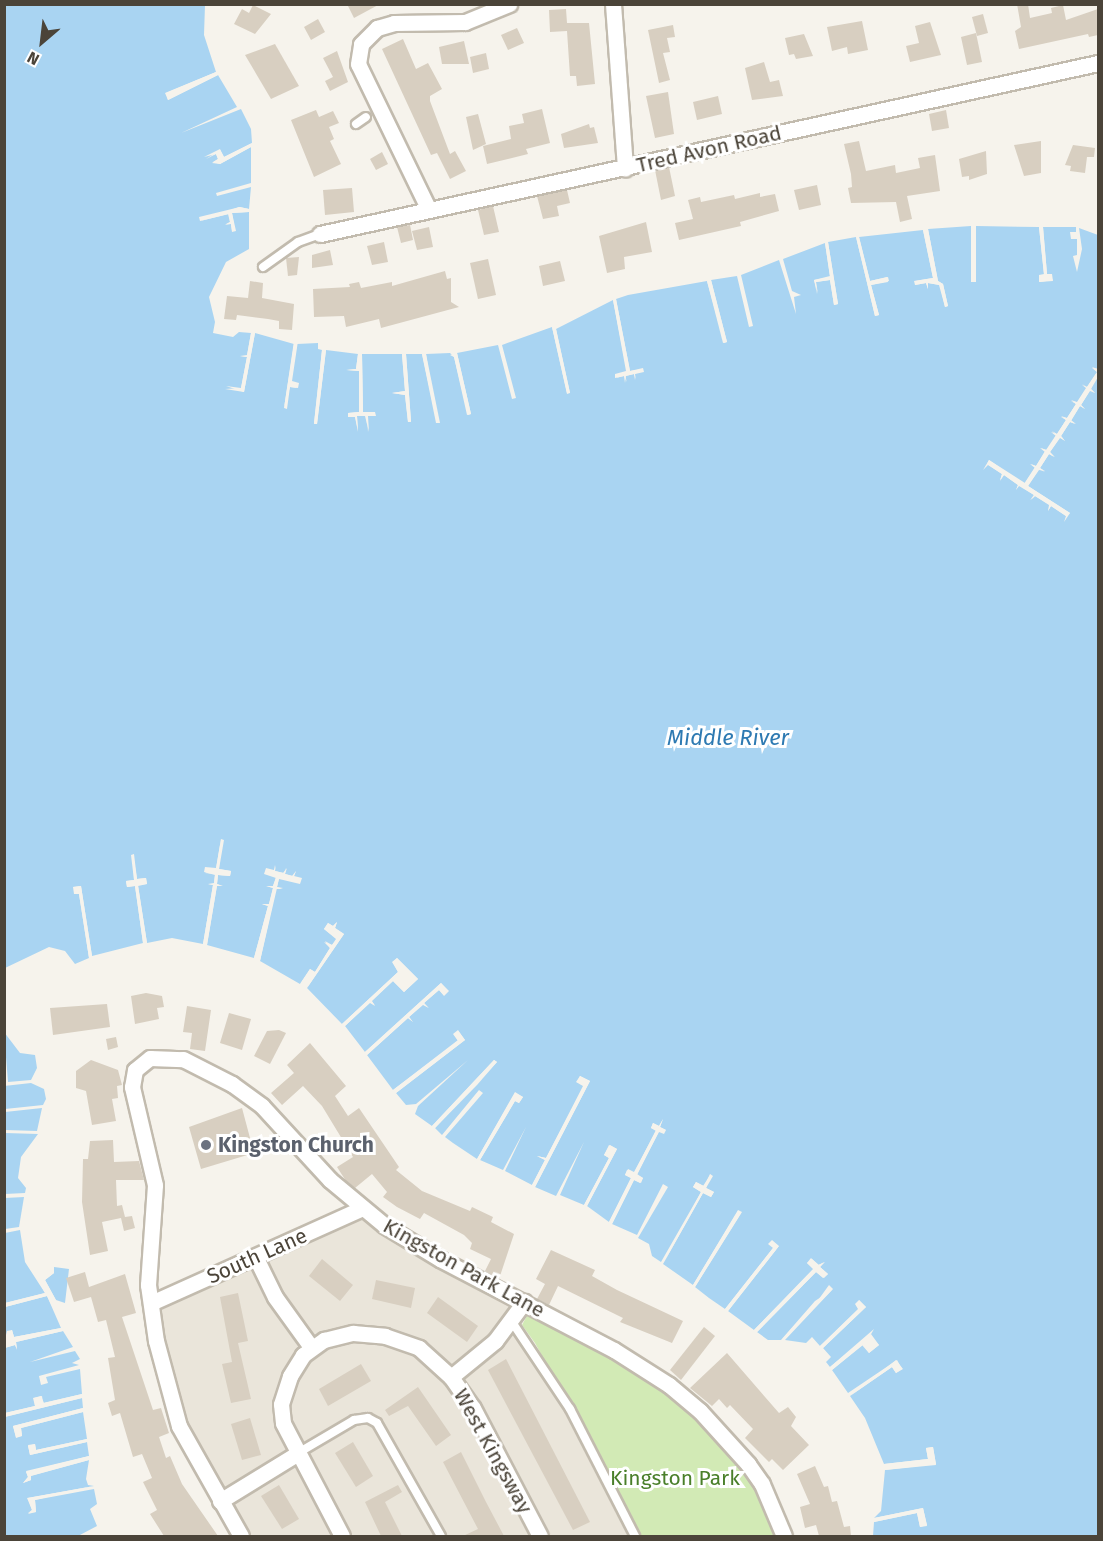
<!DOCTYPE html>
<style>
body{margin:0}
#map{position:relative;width:1103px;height:1541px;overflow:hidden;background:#f6f3ec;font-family:"Fira Sans",sans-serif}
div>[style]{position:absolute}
.residential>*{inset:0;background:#eae5da}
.green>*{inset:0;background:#d2eab5}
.water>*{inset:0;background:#a9d4f2}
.pier>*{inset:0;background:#f6f3ec}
.building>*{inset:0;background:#d8cfc1}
.roads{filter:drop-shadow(2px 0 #c2bbae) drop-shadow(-2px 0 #c2bbae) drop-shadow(0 2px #c2bbae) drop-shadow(0 -2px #c2bbae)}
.lane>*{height:8px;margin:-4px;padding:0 4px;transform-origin:4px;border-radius:4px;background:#fff}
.street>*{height:15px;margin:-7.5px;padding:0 7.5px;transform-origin:7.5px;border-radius:7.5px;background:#fff}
.dots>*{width:16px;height:16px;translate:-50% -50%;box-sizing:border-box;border:3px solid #fff;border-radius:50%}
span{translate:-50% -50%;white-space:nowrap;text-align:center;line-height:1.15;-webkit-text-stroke:6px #fff;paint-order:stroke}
.street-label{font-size:21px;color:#4b4439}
.worship-label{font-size:21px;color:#5b616d;font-weight:700}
.left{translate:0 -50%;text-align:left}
.park-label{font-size:21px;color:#4a7f2a}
.water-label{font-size:22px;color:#2e7ab2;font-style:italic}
.frame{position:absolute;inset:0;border:6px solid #4b4439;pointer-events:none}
.north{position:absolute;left:12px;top:12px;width:60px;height:60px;-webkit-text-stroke:4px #fff;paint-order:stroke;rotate:208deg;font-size:16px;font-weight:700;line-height:24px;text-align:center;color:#4b4439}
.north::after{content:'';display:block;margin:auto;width:21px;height:27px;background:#4b4439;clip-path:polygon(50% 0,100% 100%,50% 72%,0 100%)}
</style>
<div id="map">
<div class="residential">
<div style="clip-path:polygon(362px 1208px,524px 1302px,512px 1322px,536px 1353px,634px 1536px,240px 1536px,166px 1385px,151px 1303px)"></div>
</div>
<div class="green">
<div style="clip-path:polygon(528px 1314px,655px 1381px,689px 1409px,743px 1465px,762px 1495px,777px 1536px,640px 1536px,535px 1343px,522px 1325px)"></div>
</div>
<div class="water">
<div style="clip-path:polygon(5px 5px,205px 5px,204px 35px,216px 72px,166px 93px,168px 100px,218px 75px,237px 107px,181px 133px,241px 109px,251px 129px,252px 143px,224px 157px,220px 150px,206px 159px,216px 154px,218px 159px,213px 162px,220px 164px,251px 147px,251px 183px,216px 193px,217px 196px,251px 187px,249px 209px,239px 207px,200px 221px,229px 214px,230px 222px,226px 224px,231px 224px,232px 231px,235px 231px,232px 213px,249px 212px,249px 249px,226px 262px,209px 297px,215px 322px,213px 333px,233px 337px,239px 332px,251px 333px,247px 356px,240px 356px,247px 357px,241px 388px,226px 386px,244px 392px,255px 333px,294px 344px,284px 408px,290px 387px,297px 388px,291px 381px,297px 344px,318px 343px,318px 349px,322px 350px,314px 423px,317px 424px,326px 350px,358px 354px,356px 369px,347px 370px,359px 371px,359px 412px,348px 413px,355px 416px,358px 431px,357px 416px,366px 416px,368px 432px,367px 416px,375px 416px,363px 412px,362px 354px,402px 354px,405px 391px,392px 393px,405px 395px,408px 422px,411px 421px,406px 354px,422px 354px,437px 423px,426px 354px,450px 353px,454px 357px,468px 415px,471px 414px,457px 353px,498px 345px,512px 399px,516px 398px,502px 345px,552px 327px,567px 393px,570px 393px,556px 329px,613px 300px,627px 372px,616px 378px,624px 376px,627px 382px,625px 376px,634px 374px,635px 380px,635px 374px,643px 369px,630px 371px,616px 299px,628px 295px,707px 281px,724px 343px,727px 342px,711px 280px,737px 276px,749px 327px,753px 326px,741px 275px,779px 260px,796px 314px,794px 297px,801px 295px,792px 291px,783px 259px,825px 243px,830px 277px,814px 280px,818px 294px,816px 282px,830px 280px,834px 305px,838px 304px,828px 242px,856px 237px,875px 316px,879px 315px,871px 285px,888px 282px,887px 277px,870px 281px,859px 237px,923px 230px,933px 278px,915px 281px,915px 285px,926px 283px,928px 289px,928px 283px,940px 285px,945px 307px,948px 306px,943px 284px,938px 281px,928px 229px,971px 226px,972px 282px,976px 282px,976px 226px,1039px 227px,1044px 275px,1039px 275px,1040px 282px,1053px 280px,1047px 274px,1043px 227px,1076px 227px,1076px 232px,1070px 232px,1071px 239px,1077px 239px,1077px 255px,1073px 256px,1077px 272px,1082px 249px,1079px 228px,1098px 235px,1098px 369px,1092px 368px,1097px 372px,1087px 387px,1082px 384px,1087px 388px,1077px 403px,1071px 401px,1076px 404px,1067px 418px,1061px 417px,1066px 420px,1057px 434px,1052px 431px,1056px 435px,1046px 450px,1041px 448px,1045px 451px,1036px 466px,1031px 464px,1035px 467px,1024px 484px,989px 460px,984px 470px,987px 464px,1002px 474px,1000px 480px,1004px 475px,1018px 485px,1016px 490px,1019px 485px,1034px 495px,1031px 500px,1035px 496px,1050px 505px,1048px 511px,1051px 506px,1066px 516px,1070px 513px,1028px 486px,1039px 469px,1045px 472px,1040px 468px,1049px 454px,1054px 457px,1050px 452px,1060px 437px,1065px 441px,1061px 436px,1070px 422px,1075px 424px,1071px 421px,1080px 406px,1085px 409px,1081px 405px,1090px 390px,1095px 393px,1091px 389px,1098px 377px,1098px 1536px,873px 1536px,874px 1522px,917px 1513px,920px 1527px,927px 1525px,923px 1508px,874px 1518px,881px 1511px,885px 1470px,936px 1464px,933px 1447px,926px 1448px,928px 1459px,884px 1464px,865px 1418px,850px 1396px,892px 1367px,896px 1373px,902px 1369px,897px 1360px,848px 1393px,832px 1370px,863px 1345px,869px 1353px,879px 1345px,871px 1334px,830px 1367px,826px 1362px,831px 1357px,823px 1348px,866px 1307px,859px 1300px,859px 1309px,820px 1346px,812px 1337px,806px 1343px,785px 1340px,833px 1289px,815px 1301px,781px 1340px,768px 1340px,757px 1332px,816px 1272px,823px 1278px,828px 1274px,820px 1267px,824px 1262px,819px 1265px,812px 1259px,807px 1263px,814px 1269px,754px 1330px,728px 1311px,779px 1246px,773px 1248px,725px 1309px,709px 1298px,695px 1287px,741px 1213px,738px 1211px,693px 1285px,663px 1264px,703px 1193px,711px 1197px,714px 1192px,706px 1188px,711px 1174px,703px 1186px,696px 1182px,693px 1187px,701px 1192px,661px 1262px,652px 1256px,649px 1244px,638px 1238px,668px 1187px,663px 1184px,637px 1235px,612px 1224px,634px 1180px,640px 1183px,643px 1178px,637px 1175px,659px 1131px,666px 1130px,660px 1127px,663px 1119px,659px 1126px,653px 1123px,651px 1128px,656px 1130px,634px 1173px,627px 1170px,625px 1175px,631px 1178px,609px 1222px,587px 1206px,617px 1149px,610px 1145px,604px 1155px,609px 1158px,584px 1205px,560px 1195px,584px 1142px,556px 1196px,535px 1187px,590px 1081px,580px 1076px,577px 1082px,584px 1086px,546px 1158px,537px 1156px,545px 1160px,532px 1185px,505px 1171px,526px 1127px,503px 1170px,480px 1160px,515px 1101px,519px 1103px,523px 1097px,515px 1093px,477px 1159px,453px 1143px,445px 1137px,483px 1093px,479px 1090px,442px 1135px,435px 1128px,497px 1062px,494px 1060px,432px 1126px,415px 1114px,418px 1106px,468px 1060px,416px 1104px,406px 1105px,396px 1093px,465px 1040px,458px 1031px,454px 1034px,458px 1040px,393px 1090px,367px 1055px,408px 1018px,413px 1022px,409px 1017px,423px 1004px,428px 1008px,424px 1003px,439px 990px,444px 995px,448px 991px,441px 983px,365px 1052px,345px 1026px,370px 1002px,375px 1005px,371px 1001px,393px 981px,404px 992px,418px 979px,397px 958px,393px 962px,398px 972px,342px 1024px,307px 988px,344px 934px,335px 928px,337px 922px,333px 926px,328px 923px,324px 929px,337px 939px,332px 945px,325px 941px,330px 948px,315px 972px,310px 969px,300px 984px,260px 961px,277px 888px,283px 888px,277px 887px,279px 878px,294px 876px,296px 871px,293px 876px,285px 874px,286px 868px,284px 873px,275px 871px,276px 865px,274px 871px,266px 869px,276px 877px,273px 886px,267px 886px,273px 888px,269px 904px,262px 904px,268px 906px,254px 958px,207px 945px,217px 885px,222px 886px,217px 884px,218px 875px,230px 876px,231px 871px,219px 869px,221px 839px,216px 869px,205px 873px,215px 874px,214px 884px,208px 884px,213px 885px,203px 944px,172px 938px,147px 943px,138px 885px,147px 884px,146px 878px,137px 879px,133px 854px,134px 880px,126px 881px,127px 887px,135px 886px,143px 943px,92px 956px,81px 886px,73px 887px,79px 894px,89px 958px,75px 964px,65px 951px,49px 947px,5px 968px)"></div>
<div style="clip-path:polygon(4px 1032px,20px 1053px,35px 1055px,37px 1068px,31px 1080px,8px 1082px)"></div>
<div style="clip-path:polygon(31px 1083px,44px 1089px,46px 1099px,43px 1105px,5px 1109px,4px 1086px)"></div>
<div style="clip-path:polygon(42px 1108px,37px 1131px,5px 1130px,5px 1112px)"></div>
<div style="clip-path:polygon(5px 1133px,38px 1134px,21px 1157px,18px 1178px,26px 1188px,25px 1193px,5px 1194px)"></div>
<div style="clip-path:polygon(24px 1197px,19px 1227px,5px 1229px,5px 1198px)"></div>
<div style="clip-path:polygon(20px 1230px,25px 1262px,45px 1293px,5px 1303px,5px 1233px)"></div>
<div style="clip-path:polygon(54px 1267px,69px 1269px,65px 1303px,56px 1300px,45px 1280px,54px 1273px)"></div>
<div style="clip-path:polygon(47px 1296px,61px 1328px,14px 1337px,12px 1330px,5px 1337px,5px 1307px)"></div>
<div style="clip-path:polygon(63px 1331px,73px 1347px,30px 1362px,75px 1351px,80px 1359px,72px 1363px,79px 1365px,39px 1376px,41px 1385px,48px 1383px,46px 1377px,80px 1369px,82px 1394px,43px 1403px,42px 1396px,34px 1398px,35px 1406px,5px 1413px,4px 1348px,15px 1345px,17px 1349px,16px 1342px)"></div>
<div style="clip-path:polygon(82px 1398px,83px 1408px,13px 1426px,16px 1437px,22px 1436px,21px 1428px,83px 1412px,87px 1439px,36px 1450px,35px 1444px,28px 1446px,30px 1455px,87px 1442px,89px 1456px,26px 1472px,28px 1477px,23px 1483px,31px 1480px,30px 1476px,89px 1460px,86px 1479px,88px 1485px,94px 1486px,28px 1498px,32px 1510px,28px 1513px,36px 1512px,35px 1500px,94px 1489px,97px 1504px,90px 1509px,97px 1526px,78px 1536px,5px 1536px,4px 1417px)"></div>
</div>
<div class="pier">
<div style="clip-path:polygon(216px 72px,218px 75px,168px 100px,165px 93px)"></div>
<div style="clip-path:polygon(252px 143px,251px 147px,220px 164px,212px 163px,218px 159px,216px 154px,204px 157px,220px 149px,224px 157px)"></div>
<div style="clip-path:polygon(240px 207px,249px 209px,249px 212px,232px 213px,236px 231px,232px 232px,231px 224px,225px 225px,230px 222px,228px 214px,200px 221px,199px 217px)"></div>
<div style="clip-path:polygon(971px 226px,976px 226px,976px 282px,971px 282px)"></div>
<div style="clip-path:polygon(1039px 227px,1043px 227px,1047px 274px,1052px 274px,1053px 281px,1039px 282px,1039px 275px,1044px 274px)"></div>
<div style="clip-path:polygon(928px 229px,938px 281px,943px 284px,948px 306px,945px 307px,939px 285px,928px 283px,928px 289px,926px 283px,915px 285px,914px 281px,933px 278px,923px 230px)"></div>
<div style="clip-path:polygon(856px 237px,859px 237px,870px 281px,888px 277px,889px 281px,871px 285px,879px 315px,875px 316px)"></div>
<div style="clip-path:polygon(828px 242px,838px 304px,834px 305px,830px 280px,816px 282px,817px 294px,814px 280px,830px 276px,825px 243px)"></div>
<div style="clip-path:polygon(711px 280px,727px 342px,723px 343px,707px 281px)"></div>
<div style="clip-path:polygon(616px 299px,630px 371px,643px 368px,644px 372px,635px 374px,636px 380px,634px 374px,626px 376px,625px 383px,624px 376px,615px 378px,615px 374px,626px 371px,613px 300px)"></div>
<div style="clip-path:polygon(552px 327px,556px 329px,570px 393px,567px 394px)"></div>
<div style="clip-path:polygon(251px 333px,255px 333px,244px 392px,225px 389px,241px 388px,247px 357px,240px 356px,247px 355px)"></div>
<div style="clip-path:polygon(294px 341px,298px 341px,292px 381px,299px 383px,298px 388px,290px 387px,287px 409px,284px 408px)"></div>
<div style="clip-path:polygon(322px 350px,326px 350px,317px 424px,314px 424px)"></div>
<div style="clip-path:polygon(457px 353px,471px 414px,467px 415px,454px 357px,450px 355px)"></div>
<div style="clip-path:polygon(358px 354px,362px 354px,363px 412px,375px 412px,376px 416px,368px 416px,369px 432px,365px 416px,357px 416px,358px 432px,355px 417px,348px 417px,348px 413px,359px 412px,359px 371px,346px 370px,356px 369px)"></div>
<div style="clip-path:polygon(402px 354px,406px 354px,411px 422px,408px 422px,405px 395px,392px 393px,405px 391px)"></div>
<div style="clip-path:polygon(422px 354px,426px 354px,440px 423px,436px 423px)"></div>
<div style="clip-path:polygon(1092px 367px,1098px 369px,1091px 389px,1095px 393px,1090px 391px,1081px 405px,1085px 409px,1080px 406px,1071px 420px,1076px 424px,1070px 422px,1061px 436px,1065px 441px,1060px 438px,1050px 452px,1055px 457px,1049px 454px,1040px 468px,1045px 471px,1039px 470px,1028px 486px,1070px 513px,1064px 522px,1066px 516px,1051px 506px,1048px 511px,1049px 505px,1035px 496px,1030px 500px,1034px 495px,1019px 486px,1016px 490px,1018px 485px,1004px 475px,1000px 481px,1002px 474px,988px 465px,983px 470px,989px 460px,1025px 483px,1035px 468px,1030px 464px,1036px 466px,1045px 452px,1040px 448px,1047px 450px,1056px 436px,1051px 432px,1057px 434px,1066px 420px,1061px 416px,1067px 418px,1076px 404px,1071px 400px,1077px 402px,1086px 388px,1082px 385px,1087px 387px,1097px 372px)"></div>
<div style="clip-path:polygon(221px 839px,224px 840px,219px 869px,231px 871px,230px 876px,218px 875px,217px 884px,223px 886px,217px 886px,207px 945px,203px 944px,213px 885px,208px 884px,214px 883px,215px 875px,204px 872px,205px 867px,216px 868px)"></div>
<div style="clip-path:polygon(134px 854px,137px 879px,146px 878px,147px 884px,138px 886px,147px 943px,143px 943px,135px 886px,127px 887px,126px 881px,134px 880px,131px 855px)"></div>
<div style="clip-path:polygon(275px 865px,275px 871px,283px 873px,287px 868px,285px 874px,292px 876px,296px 871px,294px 876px,302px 878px,300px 884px,279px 879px,277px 887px,283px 889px,276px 889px,260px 961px,254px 958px,268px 906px,262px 904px,269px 904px,273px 888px,266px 886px,273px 886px,276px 878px,264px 874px,266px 868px,274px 870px)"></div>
<div style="clip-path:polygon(81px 886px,92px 956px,89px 958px,79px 894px,74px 894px,73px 887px)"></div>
<div style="clip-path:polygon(337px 922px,335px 928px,344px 934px,307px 988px,313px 974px,300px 984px,310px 969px,315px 972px,330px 948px,324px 942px,332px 945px,336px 939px,324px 929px,328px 923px,333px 926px)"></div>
<div style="clip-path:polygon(397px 958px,418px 979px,404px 992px,393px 981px,372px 1001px,375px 1006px,370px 1003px,345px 1026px,342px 1024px,398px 972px,392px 962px)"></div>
<div style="clip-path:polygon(441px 983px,449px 991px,444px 996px,439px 990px,424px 1003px,429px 1008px,423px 1005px,409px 1017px,413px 1022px,408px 1018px,367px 1055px,365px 1052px)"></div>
<div style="clip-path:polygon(458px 1030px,465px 1040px,396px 1093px,393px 1090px,458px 1041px,453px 1034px)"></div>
<div style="clip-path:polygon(494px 1060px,497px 1062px,477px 1085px,435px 1128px,432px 1126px)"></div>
<div style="clip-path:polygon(580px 1076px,590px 1081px,535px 1187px,532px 1185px,545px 1160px,537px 1156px,546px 1158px,583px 1086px,576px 1082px)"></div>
<div style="clip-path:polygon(515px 1092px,523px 1097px,519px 1103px,515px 1101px,480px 1160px,477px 1159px)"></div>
<div style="clip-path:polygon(663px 1119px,660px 1127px,666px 1130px,664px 1134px,659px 1132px,637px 1174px,643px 1178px,641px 1183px,634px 1180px,612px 1224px,609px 1222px,631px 1178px,625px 1175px,628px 1169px,634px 1172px,656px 1131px,651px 1128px,653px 1123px,659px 1126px)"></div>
<div style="clip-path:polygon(609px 1145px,617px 1149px,587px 1206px,584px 1205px,609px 1158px,604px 1155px)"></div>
<div style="clip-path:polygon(710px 1174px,713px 1176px,706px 1188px,714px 1192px,711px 1197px,703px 1193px,663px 1264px,701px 1192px,693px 1187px,696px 1182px,704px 1186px)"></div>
<div style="clip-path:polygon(738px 1210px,742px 1212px,695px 1287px,693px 1285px)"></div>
<div style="clip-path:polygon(772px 1240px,779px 1246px,728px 1311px,725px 1309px,773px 1248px,768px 1244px)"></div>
<div style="clip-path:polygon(811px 1258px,818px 1265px,825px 1262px,820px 1267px,828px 1274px,824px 1278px,816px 1272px,757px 1332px,754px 1330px,813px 1269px,807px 1263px)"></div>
<div style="clip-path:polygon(51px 1269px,54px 1273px,45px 1280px,58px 1304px,54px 1303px,53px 1308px,47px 1296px,5px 1307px,5px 1303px,45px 1293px,36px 1276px,46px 1288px,42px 1279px)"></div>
<div style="clip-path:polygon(829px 1285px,833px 1289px,781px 1340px,816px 1303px)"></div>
<div style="clip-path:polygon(859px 1300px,866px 1307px,823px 1348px,820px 1346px,858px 1309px,855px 1304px)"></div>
<div style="clip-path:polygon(61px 1328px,63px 1331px,16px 1342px,17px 1350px,15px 1345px,5px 1348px,9px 1344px,5px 1339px,7px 1331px,12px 1330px,14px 1337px)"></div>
<div style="clip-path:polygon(874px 1329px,870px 1336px,879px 1345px,869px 1353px,862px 1345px,832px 1370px,830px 1367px)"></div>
<div style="clip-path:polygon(896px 1360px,903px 1369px,896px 1373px,892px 1367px,850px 1396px)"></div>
<div style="clip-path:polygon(82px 1394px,82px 1398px,5px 1417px,5px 1413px,35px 1406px,33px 1398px,41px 1396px,44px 1403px)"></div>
<div style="clip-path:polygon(83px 1408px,83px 1412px,21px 1428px,22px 1436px,16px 1438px,13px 1426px)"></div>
<div style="clip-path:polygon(87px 1439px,87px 1442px,30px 1455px,28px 1445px,35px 1444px,36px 1450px)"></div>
<div style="clip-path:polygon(933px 1447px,936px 1465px,885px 1470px,884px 1464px,928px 1459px,926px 1448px)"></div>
<div style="clip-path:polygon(89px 1456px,89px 1460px,31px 1476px,31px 1480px,23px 1483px,28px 1477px,26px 1471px)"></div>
<div style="clip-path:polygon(94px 1486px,35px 1500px,36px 1512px,28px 1514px,32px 1510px,27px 1498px)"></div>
<div style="clip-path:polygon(923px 1508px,927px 1526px,920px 1527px,917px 1513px,874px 1522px,874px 1518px)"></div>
</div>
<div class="building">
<div style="clip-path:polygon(347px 4px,380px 4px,354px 18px)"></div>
<div style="clip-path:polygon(1017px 4px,1028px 4px,1030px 18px,1052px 13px,1051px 8px,1063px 5px,1066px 20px,1098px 9px,1098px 35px,1089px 37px,1088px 34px,1019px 49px,1015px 31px,1021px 27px)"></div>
<div style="clip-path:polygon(253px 5px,271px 14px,255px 34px,234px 24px,242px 9px,249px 13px)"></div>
<div style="clip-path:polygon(566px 9px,567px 23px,589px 23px,595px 84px,577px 86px,576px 76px,570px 76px,567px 31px,550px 32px,549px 10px)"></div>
<div style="clip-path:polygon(983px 14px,988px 33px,977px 36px,972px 17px)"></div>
<div style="clip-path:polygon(318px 19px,325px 32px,311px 40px,304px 27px)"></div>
<div style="clip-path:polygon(862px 21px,868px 50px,848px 54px,847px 47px,832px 51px,827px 27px)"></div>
<div style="clip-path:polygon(930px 22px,941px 55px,910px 62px,906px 46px,919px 43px,915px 26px)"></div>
<div style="clip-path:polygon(673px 25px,675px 37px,667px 38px,670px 52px,663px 53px,670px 80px,659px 83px,648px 30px)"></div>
<div style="clip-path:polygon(517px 28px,524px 43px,508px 50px,501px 35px)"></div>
<div style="clip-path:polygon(976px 33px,982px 62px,967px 65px,961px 37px)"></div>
<div style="clip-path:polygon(804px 34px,813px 56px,796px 59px,794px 54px,789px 55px,785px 38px)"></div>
<div style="clip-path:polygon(403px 39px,416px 69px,428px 63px,442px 89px,430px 96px,430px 101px,450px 154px,455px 151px,466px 171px,450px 179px,437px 153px,431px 155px,382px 49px)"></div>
<div style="clip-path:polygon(464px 41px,469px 64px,442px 64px,439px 47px)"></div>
<div style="clip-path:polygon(275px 44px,299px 86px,271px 99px,245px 55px)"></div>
<div style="clip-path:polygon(337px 51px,348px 82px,330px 91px,325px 81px,333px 77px,323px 58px)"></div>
<div style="clip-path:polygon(486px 53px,489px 69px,473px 73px,470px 57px)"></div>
<div style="clip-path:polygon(764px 62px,770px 82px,779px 80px,783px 96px,752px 100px,745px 68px)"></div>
<div style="clip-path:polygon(668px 92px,674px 134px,655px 138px,646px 96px)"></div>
<div style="clip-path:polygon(718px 96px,722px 114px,697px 120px,693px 102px)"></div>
<div style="clip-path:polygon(542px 109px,550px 143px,526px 149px,528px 154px,487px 164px,483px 146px,511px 139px,509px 126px,524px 123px,522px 114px)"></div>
<div style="clip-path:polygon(316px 110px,319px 117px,333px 111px,339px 123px,329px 127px,334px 139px,330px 141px,341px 164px,314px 177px,291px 120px)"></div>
<div style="clip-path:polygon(946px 110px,949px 128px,932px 131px,929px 114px)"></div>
<div style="clip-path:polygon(478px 114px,486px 144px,473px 150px,466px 117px)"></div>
<div style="clip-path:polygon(589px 124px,590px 128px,594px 127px,598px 143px,564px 148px,561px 134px)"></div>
<div style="clip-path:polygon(859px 141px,866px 171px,895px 165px,896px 173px,920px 168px,918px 158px,935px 155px,940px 191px,907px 196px,912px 219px,900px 222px,896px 202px,851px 203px,848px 188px,852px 187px,851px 174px,844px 144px)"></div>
<div style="clip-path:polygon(1041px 141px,1041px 173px,1024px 176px,1014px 145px)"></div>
<div style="clip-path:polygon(1073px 145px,1095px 148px,1094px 157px,1087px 157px,1085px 173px,1070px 171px,1071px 166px,1065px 165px)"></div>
<div style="clip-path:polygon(986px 151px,987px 174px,969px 180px,969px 176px,962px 177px,959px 159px)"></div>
<div style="clip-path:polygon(382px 152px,388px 164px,376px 170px,370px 159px)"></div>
<div style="clip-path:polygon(669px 167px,675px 196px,661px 200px,655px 170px)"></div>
<div style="clip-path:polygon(817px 185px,821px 205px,799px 210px,794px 190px)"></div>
<div style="clip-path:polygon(352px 188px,354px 212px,325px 215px,323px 190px)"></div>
<div style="clip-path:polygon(567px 190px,570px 203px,557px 206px,559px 216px,543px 219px,537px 196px)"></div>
<div style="clip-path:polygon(760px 193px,760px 197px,775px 194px,779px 211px,740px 222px,741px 226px,679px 240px,675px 223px,693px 219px,688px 200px,700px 197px,701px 202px,734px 195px,735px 199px)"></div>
<div style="clip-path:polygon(493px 206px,499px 232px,484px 235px,478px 210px)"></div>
<div style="clip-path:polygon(646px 222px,652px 252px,624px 257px,625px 269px,607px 273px,599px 236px)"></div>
<div style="clip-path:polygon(410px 225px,413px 240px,401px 243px,397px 227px)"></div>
<div style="clip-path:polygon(429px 227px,433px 247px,417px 250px,412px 231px)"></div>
<div style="clip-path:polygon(384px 242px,388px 262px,372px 265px,367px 246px)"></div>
<div style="clip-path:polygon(330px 250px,333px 265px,312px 268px,312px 255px)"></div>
<div style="clip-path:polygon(299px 257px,297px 275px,288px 276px,286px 258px)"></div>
<div style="clip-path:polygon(488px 259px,496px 295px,478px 299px,470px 263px)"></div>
<div style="clip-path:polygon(560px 261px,565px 281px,543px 286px,539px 266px)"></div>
<div style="clip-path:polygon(445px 271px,447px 279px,451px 278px,451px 302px,459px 307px,381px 328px,379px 319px,346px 327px,344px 316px,314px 317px,313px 289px,350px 287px,349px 284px,359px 282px,361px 288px,392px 282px,392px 286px)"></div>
<div style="clip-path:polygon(250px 281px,263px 283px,262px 298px,294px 304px,292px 330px,279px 329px,279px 321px,268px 319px,237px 315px,236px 320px,224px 319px,227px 296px,248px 298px)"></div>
<div style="clip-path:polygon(146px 993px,162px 996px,164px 1007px,157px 1008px,159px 1019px,135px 1024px,131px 996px)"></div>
<div style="clip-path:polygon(107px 1004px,110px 1027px,53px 1035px,50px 1008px)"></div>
<div style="clip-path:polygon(187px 1006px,211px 1010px,205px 1051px,190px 1049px,192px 1033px,183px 1032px)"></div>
<div style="clip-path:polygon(229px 1013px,251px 1019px,242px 1050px,220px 1043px)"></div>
<div style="clip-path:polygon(279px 1030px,286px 1033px,270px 1064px,254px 1056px,267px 1031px)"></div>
<div style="clip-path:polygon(116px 1037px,118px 1047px,108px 1050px,106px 1039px)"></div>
<div style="clip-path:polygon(310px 1043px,346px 1086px,335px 1096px,348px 1116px,359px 1108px,399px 1167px,396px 1170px,422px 1191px,470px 1211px,472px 1207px,493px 1217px,491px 1222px,514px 1234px,499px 1279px,485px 1271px,491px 1259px,470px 1249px,472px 1243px,464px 1235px,424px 1213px,420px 1219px,397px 1207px,383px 1197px,387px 1192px,372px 1174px,355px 1188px,346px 1181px,337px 1167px,353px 1157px,322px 1106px,303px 1086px,282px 1105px,271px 1093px,294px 1073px,287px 1065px)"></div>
<div style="clip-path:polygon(91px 1060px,118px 1070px,122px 1085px,117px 1086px,118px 1098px,112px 1099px,116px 1121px,92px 1125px,86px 1091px,76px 1088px,76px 1071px)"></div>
<div style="clip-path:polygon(242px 1108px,254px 1153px,201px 1169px,189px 1127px)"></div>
<div style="clip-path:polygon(113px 1140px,114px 1162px,139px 1161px,144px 1180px,116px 1180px,117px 1206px,122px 1205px,125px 1217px,132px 1216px,135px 1228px,124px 1231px,121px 1218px,102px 1222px,108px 1251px,90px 1255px,82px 1202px,83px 1159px,88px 1159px,90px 1141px)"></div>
<div style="clip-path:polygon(551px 1250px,595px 1270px,592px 1276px,617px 1290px,683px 1321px,672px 1343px,620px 1322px,623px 1318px,558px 1286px,549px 1305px,537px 1299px,545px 1284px,536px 1279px)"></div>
<div style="clip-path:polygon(322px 1259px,353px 1285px,340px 1301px,309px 1276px)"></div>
<div style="clip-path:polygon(85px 1272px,89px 1287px,125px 1274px,136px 1313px,122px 1317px,153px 1410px,161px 1408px,169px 1433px,159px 1437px,166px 1458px,170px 1456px,182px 1484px,218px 1536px,164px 1536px,150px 1514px,157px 1510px,143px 1482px,152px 1478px,142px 1454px,133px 1457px,120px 1413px,112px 1416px,108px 1403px,115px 1400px,108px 1358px,115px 1357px,106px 1320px,98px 1322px,91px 1297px,74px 1302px,66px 1278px)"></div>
<div style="clip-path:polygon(376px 1280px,415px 1288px,411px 1308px,372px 1299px)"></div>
<div style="clip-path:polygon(238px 1293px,248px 1341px,238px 1343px,251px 1399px,231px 1403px,222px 1364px,232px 1362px,220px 1297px)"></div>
<div style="clip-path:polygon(438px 1297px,478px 1326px,467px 1342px,427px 1313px)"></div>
<div style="clip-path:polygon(704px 1327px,715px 1336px,681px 1380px,670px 1370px)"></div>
<div style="clip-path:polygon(727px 1353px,779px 1413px,788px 1407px,796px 1417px,791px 1426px,809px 1445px,783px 1470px,772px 1459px,769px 1462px,745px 1438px,753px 1429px,730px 1405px,727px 1408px,719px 1399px,712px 1406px,690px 1388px)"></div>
<div style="clip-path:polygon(506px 1359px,590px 1522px,573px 1530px,488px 1370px)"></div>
<div style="clip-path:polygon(361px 1364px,371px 1381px,328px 1406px,319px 1389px)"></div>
<div style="clip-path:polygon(418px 1387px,451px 1435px,436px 1446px,408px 1406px,389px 1416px,385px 1410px)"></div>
<div style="clip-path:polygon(250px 1418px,261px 1455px,242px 1460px,231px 1424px)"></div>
<div style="clip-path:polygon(353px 1442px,373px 1476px,356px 1487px,335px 1453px)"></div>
<div style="clip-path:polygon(461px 1452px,486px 1502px,504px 1536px,463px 1536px,478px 1529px,443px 1462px)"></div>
<div style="clip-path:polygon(815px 1466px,824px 1487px,828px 1486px,832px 1502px,837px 1501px,844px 1527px,850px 1526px,851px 1536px,819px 1536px,816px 1525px,805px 1528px,800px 1507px,810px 1504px,797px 1474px)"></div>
<div style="clip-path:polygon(279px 1485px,299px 1519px,282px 1529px,261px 1496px)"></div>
<div style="clip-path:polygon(398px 1485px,402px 1492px,385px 1502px,402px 1536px,381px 1536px,365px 1502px)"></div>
</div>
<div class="roads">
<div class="lane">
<div style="left:356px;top:124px;width:12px;rotate:-35deg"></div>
<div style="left:263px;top:267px;width:43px;rotate:-35.5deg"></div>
<div style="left:298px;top:242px;width:23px;rotate:-20deg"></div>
<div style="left:512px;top:1322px;width:105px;rotate:56.3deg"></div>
<div style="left:570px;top:1409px;width:143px;rotate:62.9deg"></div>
<div style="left:298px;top:1453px;width:65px;rotate:-30.5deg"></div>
<div style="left:354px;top:1420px;width:14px;rotate:-8deg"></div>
<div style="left:368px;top:1418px;width:10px;rotate:29deg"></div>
<div style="left:377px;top:1423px;width:130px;rotate:60.5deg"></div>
</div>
<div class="street">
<div style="left:613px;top:4px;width:165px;rotate:85.8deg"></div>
<div style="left:429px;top:210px;width:162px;rotate:-115.9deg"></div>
<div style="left:358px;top:64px;width:20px;rotate:-81deg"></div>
<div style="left:361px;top:44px;width:23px;rotate:-45deg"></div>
<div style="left:377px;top:28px;width:18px;rotate:-16deg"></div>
<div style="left:394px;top:23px;width:71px;rotate:-0.8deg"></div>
<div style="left:465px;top:22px;width:48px;rotate:-22.2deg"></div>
<div style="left:320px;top:234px;width:797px;rotate:-12.4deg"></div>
<div style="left:256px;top:1258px;width:43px;rotate:64deg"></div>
<div style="left:275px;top:1297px;width:62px;rotate:54.2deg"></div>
<div style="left:151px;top:1303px;width:231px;rotate:-24.2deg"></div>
<div style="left:451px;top:1377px;width:57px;rotate:-39.3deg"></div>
<div style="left:495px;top:1341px;width:49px;rotate:-53.4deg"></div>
<div style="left:220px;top:1501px;width:92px;rotate:-31.6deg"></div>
<div style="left:241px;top:1536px;width:126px;rotate:-119.4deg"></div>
<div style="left:179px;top:1426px;width:88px;rotate:-105.1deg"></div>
<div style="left:156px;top:1341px;width:57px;rotate:-98.1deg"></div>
<div style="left:148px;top:1285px;width:100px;rotate:-86deg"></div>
<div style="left:155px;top:1185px;width:101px;rotate:-103.2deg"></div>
<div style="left:132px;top:1087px;width:17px;rotate:-80deg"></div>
<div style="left:135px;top:1070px;width:19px;rotate:-39deg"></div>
<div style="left:150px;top:1058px;width:33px;rotate:2deg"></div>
<div style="left:183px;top:1059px;width:55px;rotate:27deg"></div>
<div style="left:232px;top:1084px;width:37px;rotate:36deg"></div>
<div style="left:262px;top:1106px;width:100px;rotate:47.4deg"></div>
<div style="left:330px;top:1180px;width:70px;rotate:39.8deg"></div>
<div style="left:384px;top:1225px;width:66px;rotate:31.3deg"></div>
<div style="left:440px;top:1259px;width:196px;rotate:27.6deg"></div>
<div style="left:614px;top:1350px;width:65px;rotate:32.5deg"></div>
<div style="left:669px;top:1385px;width:40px;rotate:40deg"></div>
<div style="left:700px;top:1411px;width:72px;rotate:47.8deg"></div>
<div style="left:748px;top:1464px;width:24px;rotate:55deg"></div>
<div style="left:762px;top:1484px;width:56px;rotate:67.1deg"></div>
<div style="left:342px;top:1536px;width:127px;rotate:-117.6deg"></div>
<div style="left:283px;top:1423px;width:19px;rotate:-96deg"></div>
<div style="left:281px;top:1404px;width:29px;rotate:-72deg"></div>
<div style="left:290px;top:1376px;width:25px;rotate:-58deg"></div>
<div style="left:303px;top:1355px;width:26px;rotate:-36deg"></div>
<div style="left:324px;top:1340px;width:30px;rotate:-14deg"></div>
<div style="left:353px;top:1333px;width:32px;rotate:5deg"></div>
<div style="left:385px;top:1336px;width:36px;rotate:19deg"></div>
<div style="left:419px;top:1348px;width:43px;rotate:42.2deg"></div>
<div style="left:451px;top:1377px;width:38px;rotate:55deg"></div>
<div style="left:473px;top:1408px;width:144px;rotate:62.4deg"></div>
</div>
</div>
<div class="dots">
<div style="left:206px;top:1145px;background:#6b7280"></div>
</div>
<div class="street-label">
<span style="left:709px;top:149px;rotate:-13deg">Tred Avon Road</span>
<span style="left:257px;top:1256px;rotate:-24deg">South Lane</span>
<span style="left:464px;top:1268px;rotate:29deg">Kingston Park Lane</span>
<span style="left:493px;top:1451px;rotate:61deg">West Kingsway</span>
</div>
<div class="worship-label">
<span class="left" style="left:218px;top:1145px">Kingston Church</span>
</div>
<div class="park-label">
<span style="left:675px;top:1478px">Kingston Park</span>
</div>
<div class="water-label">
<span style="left:728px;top:738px">Middle River</span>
</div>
<div class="frame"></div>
<div class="north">N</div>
</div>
